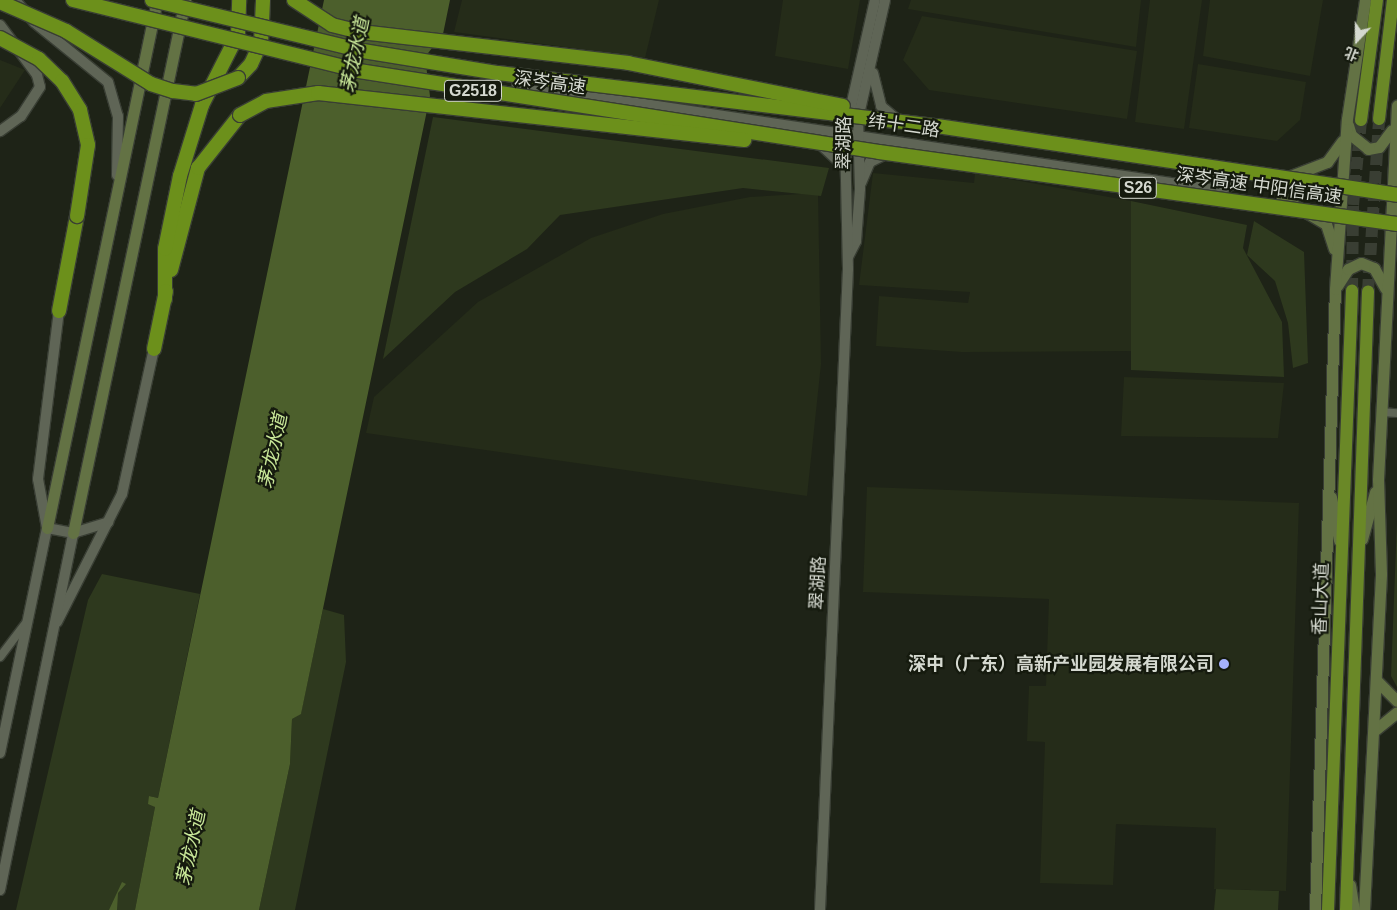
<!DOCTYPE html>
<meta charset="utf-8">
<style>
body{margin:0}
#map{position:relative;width:1397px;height:910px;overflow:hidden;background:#1e2317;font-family:Arial,"Noto Sans SC",sans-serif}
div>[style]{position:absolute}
.built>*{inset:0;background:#252c19}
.green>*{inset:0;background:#2e391e}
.water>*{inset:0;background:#4c5f2c}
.trunk-tunnel>*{height:12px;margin-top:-6px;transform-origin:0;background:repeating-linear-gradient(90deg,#393e33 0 12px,transparent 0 18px)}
.roads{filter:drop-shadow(1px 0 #393e34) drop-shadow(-1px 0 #393e34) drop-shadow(0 1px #393e34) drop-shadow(0 -1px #393e34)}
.minor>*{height:8px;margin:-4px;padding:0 4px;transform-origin:4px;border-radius:4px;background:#5f6556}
.tertiary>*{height:10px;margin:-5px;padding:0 5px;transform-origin:5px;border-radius:5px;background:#5f6556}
.secondary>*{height:11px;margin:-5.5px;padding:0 5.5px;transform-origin:5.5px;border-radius:5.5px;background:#637244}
.trunk>*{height:12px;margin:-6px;padding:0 6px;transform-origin:6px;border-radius:6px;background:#6a8827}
.motorway>*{height:14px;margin:-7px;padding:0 7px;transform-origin:7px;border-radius:7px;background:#6c901b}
.bridges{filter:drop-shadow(1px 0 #393e34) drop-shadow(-1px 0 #393e34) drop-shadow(0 1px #393e34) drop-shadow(0 -1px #393e34)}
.motorway-bridge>*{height:14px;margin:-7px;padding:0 7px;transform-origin:7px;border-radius:7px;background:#6c901b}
.dots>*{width:14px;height:14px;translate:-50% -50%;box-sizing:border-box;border:2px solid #151a0e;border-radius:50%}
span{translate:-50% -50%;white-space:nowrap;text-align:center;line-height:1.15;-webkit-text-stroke:4.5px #151a0e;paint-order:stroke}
.shield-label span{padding:1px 4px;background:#151a0e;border:1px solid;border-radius:4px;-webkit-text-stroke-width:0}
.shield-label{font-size:16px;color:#d5d9d0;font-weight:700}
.street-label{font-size:18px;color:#d5d9d0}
.poi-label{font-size:18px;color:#d5d9d0;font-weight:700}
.right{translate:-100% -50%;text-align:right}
.water-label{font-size:19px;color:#c9e899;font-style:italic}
.north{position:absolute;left:1332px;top:15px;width:50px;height:50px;-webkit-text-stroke:4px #151a0e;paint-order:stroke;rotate:201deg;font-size:14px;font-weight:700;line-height:20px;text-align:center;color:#d5d9d0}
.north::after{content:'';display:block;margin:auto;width:18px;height:22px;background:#d5d9d0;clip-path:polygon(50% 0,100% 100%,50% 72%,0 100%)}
</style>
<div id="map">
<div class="built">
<div style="clip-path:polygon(462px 0,659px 0,645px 58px,454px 32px)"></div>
<div style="clip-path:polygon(783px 0,860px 0,848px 69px,775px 56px)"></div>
<div style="clip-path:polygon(911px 0,1141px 0,1136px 47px,908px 9px)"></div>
<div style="clip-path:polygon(1150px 0,1202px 0,1184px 129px,1135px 122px)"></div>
<div style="clip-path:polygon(1210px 0,1323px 0,1310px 76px,1203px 56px)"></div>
<div style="clip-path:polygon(922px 16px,1137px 51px,1127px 119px,929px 90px,903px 60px)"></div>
<div style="clip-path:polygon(0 60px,25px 70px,0 108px)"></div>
<div style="clip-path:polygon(1198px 64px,1306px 82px,1300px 120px,1277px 141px,1189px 128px)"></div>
<div style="clip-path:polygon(873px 173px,974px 183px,975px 173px,1131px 201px,1131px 351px,962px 352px,876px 346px,879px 296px,968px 303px,970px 292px,859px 285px)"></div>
<div style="clip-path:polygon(818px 193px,821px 364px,807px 496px,366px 433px,374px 397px,478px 302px,591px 238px,663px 214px,750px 197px)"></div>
<div style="clip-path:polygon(1124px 377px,1284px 383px,1278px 438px,1121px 436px)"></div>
<div style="clip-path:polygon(867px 487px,1299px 503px,1286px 891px,1214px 889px,1216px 828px,1116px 824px,1113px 885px,1040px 883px,1045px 742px,1027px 741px,1029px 686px,1046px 686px,1049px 599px,863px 592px)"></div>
</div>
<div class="green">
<div style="clip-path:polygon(433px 117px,829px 168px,821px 196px,743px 188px,560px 215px,527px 249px,455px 292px,383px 359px)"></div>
<div style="clip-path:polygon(1131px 201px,1247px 225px,1243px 248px,1282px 322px,1284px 377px,1131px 370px)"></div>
<div style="clip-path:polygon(1254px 221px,1304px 252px,1308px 363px,1293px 368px,1288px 323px,1275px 281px,1247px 255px)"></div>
<div style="clip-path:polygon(1397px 522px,1397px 687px,1391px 676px)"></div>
<div style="clip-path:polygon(102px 574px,200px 594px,158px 798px,149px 796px,155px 807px,135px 910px,16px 910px,88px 600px)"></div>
<div style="clip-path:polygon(323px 609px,344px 615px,346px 662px,295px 910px,259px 910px,290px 764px,292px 719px,301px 713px)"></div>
<div style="clip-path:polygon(1216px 889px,1279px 891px,1278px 910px,1214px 910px)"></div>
</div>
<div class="water">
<div style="clip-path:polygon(324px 0,450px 0,443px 34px,425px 57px,430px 96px,301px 714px,292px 719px,290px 764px,259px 910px,135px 910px,155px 807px,148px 804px,149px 796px,158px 798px)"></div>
<div style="clip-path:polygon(122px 882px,126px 884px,118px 893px,117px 910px,109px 910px)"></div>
</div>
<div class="trunk-tunnel">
<div style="left:1352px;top:290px;width:85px;rotate:-89.3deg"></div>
<div style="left:1353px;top:205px;width:85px;rotate:-84.6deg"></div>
<div style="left:1368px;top:291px;width:172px;rotate:-86.3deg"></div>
</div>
<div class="roads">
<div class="minor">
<div style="left:1381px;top:412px;width:16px;rotate:4deg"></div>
<div style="left:0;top:657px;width:41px;rotate:-52.9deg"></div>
</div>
<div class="tertiary">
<div style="left:15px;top:0;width:29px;rotate:49deg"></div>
<div style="left:34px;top:22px;width:95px;rotate:39deg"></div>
<div style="left:108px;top:82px;width:35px;rotate:74deg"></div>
<div style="left:118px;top:116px;width:59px;rotate:91deg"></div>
<div style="left:0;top:25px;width:62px;rotate:53.5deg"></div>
<div style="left:37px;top:75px;width:12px;rotate:76deg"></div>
<div style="left:40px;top:87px;width:35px;rotate:123deg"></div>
<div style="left:21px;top:116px;width:26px;rotate:144deg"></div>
<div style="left:873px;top:73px;width:34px;rotate:76deg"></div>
<div style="left:881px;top:106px;width:23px;rotate:40deg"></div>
<div style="left:517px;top:85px;width:709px;rotate:8.52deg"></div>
<div style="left:1218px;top:190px;width:14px;rotate:-21deg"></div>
<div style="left:820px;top:144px;width:34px;rotate:43deg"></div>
<div style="left:1208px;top:169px;width:28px;rotate:35deg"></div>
<div style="left:861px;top:183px;width:23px;rotate:-67deg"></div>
<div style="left:870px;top:162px;width:20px;rotate:-27deg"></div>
<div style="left:848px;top:257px;width:18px;rotate:-63deg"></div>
<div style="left:856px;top:241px;width:52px;rotate:-85.6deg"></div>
<div style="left:860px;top:189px;width:70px;rotate:-91.6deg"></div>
<div style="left:858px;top:119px;width:122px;rotate:-77.2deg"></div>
<div style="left:47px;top:528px;width:26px;rotate:11deg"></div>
<div style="left:73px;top:533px;width:37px;rotate:-17deg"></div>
<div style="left:57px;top:622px;width:144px;rotate:-63.1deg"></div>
<div style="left:122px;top:494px;width:148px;rotate:-77.6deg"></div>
<div style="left:0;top:753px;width:230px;rotate:-78.2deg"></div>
<div style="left:47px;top:528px;width:50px;rotate:-100.4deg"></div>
<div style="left:38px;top:479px;width:169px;rotate:-82.9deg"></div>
<div style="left:0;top:890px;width:364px;rotate:-78.4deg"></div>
<div style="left:820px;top:910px;width:642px;rotate:-87.5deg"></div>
<div style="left:848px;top:269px;width:136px;rotate:-91.3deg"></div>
<div style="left:845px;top:133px;width:136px;rotate:-77.3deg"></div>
</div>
<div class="secondary">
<div style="left:1348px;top:125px;width:10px;rotate:73deg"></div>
<div style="left:1351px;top:135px;width:22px;rotate:39deg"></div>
<div style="left:1368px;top:149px;width:11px;rotate:-10deg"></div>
<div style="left:1379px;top:147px;width:21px;rotate:-53deg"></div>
<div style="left:1288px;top:177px;width:42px;rotate:-21deg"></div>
<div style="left:1327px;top:162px;width:26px;rotate:-54deg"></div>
<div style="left:1282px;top:198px;width:51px;rotate:30.6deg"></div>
<div style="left:1326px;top:224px;width:26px;rotate:72deg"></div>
<div style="left:1337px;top:286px;width:20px;rotate:-57deg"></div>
<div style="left:1348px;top:269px;width:14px;rotate:-25deg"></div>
<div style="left:1361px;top:263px;width:14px;rotate:21deg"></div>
<div style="left:1374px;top:268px;width:23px;rotate:61deg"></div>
<div style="left:1331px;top:497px;width:44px;rotate:79.5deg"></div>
<div style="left:47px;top:528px;width:539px;rotate:-78.23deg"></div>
<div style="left:73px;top:533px;width:545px;rotate:-78.13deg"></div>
<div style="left:1362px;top:539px;width:49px;rotate:-74.5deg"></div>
<div style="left:1377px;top:681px;width:28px;rotate:45deg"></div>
<div style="left:1375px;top:730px;width:28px;rotate:-39deg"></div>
<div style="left:1350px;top:885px;width:25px;rotate:81deg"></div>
<div style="left:1315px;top:910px;width:621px;rotate:-88.16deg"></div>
<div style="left:1335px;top:289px;width:170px;rotate:-86deg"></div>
<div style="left:1347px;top:119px;width:120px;rotate:-81.4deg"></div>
<div style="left:1364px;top:910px;width:336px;rotate:-87.1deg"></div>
<div style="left:1381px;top:574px;width:94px;rotate:-91.8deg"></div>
<div style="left:1378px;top:480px;width:375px;rotate:-87.1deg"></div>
</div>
<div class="trunk">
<div style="left:1379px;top:119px;width:120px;rotate:-83.3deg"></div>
<div style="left:1361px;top:120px;width:121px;rotate:-82.4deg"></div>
<div style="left:1328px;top:910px;width:620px;rotate:-87.78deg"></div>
<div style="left:1346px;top:910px;width:619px;rotate:-87.96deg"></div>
</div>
<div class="motorway">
<div style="left:238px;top:78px;width:19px;rotate:-47deg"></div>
<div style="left:251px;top:64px;width:23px;rotate:-65deg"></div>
<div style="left:261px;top:43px;width:43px;rotate:-87.3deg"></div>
<div style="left:171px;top:270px;width:106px;rotate:-75.2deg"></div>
<div style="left:198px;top:168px;width:68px;rotate:-51.6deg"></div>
<div style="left:165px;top:299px;width:50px;rotate:-90deg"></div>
<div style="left:165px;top:249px;width:75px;rotate:-78.4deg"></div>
<div style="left:180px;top:176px;width:74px;rotate:-72.8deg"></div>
<div style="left:202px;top:105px;width:80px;rotate:-63.1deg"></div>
<div style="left:238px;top:34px;width:34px;rotate:-88deg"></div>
<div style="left:59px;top:311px;width:97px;rotate:-79.3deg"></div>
<div style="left:154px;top:349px;width:59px;rotate:-78.3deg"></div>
</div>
</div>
<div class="bridges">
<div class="motorway-bridge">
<div style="left:73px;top:0;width:295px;rotate:13.9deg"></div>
<div style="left:359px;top:71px;width:526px;rotate:8.85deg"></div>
<div style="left:879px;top:152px;width:523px;rotate:7.91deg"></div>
<div style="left:152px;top:0;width:217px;rotate:13.6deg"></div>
<div style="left:363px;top:51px;width:137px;rotate:9.3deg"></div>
<div style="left:498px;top:73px;width:442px;rotate:6.9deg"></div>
<div style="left:937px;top:126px;width:465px;rotate:8.5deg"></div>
<div style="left:294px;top:0;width:45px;rotate:33.3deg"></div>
<div style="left:332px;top:25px;width:30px;rotate:14deg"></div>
<div style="left:361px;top:32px;width:269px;rotate:6.6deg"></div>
<div style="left:628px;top:63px;width:219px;rotate:11.3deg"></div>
<div style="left:0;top:2px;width:72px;rotate:23.7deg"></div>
<div style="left:66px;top:31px;width:100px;rotate:31.9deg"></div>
<div style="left:151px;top:84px;width:23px;rotate:18deg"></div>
<div style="left:173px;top:91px;width:23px;rotate:7deg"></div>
<div style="left:196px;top:94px;width:45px;rotate:-20.9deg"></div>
<div style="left:0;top:38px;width:44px;rotate:28.3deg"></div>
<div style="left:39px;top:59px;width:32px;rotate:44deg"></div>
<div style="left:62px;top:81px;width:34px;rotate:58deg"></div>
<div style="left:80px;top:110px;width:36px;rotate:77deg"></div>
<div style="left:88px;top:145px;width:72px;rotate:98.8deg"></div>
<div style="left:240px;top:115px;width:30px;rotate:-28deg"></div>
<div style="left:266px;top:101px;width:53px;rotate:-8.7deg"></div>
<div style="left:318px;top:93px;width:429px;rotate:6.3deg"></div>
</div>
</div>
<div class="dots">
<div style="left:1224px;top:664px;background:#a5b1fc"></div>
</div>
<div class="shield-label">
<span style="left:473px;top:91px">G2518</span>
<span style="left:1138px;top:188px">S26</span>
</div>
<div class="street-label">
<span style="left:550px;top:83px;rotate:8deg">深岑高速</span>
<span style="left:904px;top:126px;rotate:8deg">纬十二路</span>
<span style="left:844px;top:143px;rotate:-89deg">翠湖路</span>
<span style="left:1259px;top:186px;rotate:8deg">深岑高速 中阳信高速</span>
<span style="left:818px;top:583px;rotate:-87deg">翠湖路</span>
<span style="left:1321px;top:599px;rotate:-88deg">香山大道</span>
</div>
<div class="poi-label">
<span class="right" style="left:1214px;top:664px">深中（广东）高新产业园发展有限公司</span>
</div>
<div class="water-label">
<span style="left:355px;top:55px;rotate:-78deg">茅龙水道</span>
<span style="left:273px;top:451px;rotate:-78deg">茅龙水道</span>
<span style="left:191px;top:848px;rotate:-78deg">茅龙水道</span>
</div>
<div class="north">北</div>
</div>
